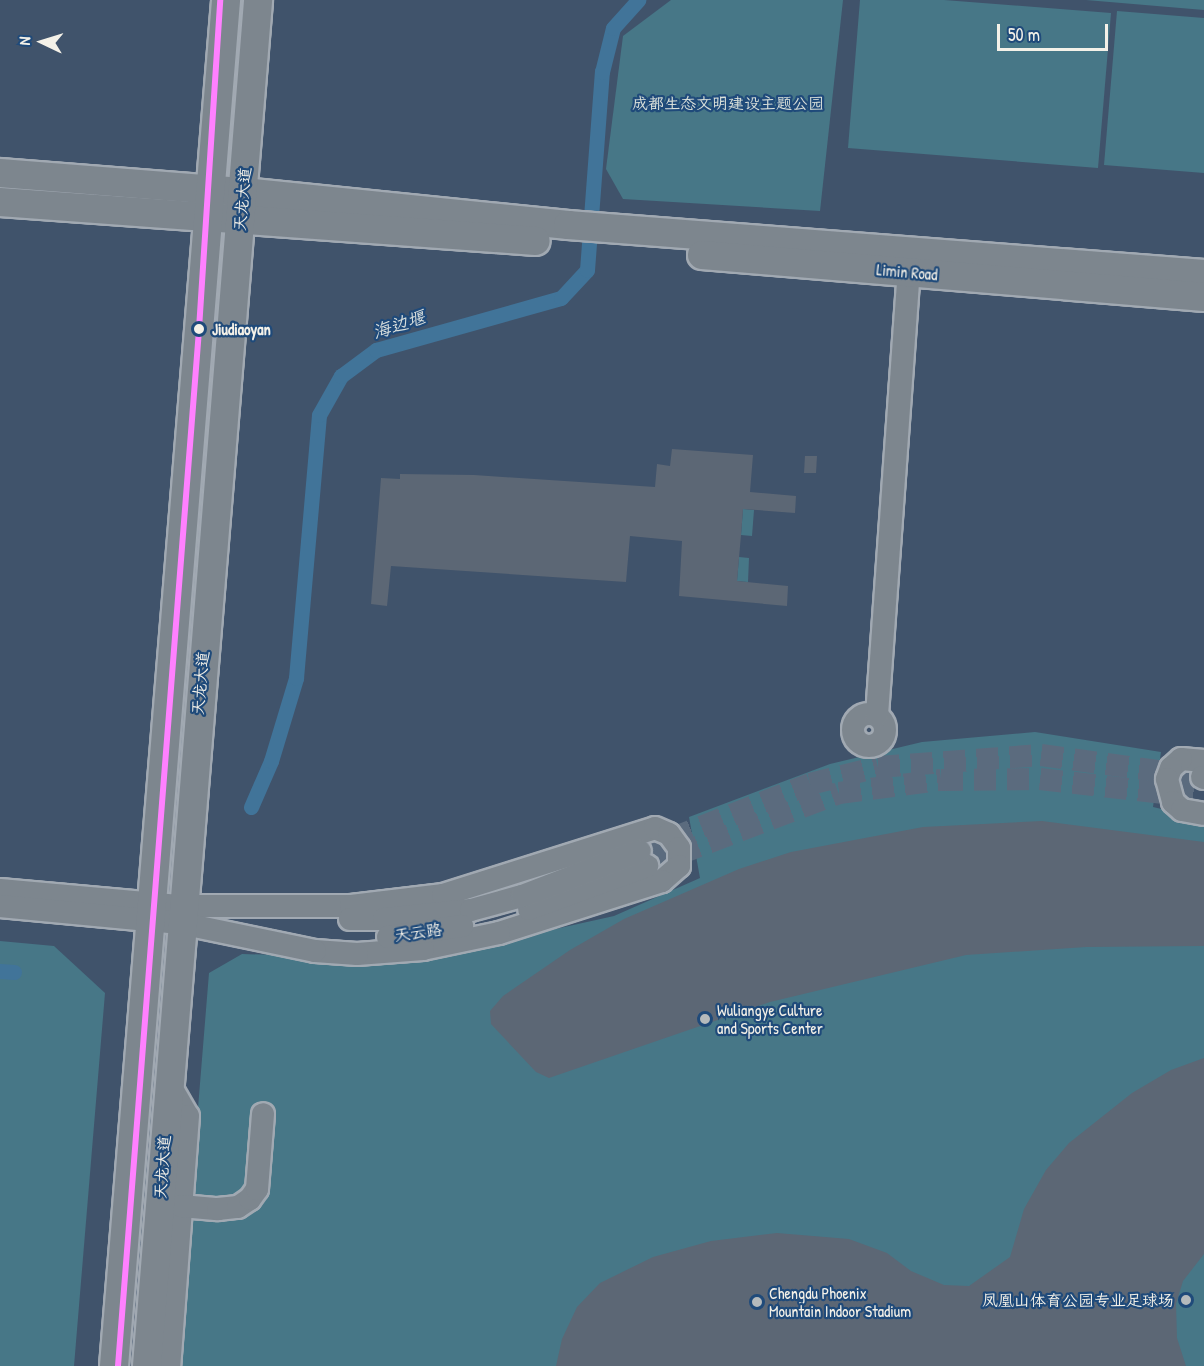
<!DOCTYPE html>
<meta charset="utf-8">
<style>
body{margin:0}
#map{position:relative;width:1204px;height:1366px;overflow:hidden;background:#40536b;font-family:"Patrick Hand","LXGW WenKai TC",sans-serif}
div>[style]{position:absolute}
.green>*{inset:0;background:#477787}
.canal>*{height:15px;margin:-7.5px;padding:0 7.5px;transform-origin:7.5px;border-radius:7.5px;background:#417499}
.building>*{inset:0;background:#5c6775}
.minor-tunnel>*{height:22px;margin-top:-11px;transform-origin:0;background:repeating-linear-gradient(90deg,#5b6b7e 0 22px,transparent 0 33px)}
.roads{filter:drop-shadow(2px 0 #a1a9b2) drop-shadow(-2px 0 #a1a9b2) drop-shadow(0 2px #a1a9b2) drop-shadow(0 -2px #a1a9b2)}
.minor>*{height:22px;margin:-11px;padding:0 11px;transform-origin:11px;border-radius:11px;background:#7d868e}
.minor>.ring{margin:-11px;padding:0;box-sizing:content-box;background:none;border:22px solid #7d868e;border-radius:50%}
.major>*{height:28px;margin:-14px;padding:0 14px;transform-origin:14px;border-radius:14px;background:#7d868e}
.metro-1>*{height:6px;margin:-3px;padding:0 3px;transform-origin:3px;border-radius:3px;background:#ff80ff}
.dots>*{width:16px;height:16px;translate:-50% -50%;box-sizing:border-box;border:3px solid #1f4a7a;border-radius:50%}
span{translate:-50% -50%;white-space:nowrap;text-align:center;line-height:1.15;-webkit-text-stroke:4.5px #1f4a7a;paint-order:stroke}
.park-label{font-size:16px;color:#dae0da}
.street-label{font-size:16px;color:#f4f1e8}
.stop-label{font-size:16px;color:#f4f1e8;font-weight:700}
.left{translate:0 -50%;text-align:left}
.poi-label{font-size:16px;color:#f4f1e8}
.right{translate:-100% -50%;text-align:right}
.water-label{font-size:18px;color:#d9dfdd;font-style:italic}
.north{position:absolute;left:12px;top:12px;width:60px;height:60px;-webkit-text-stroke:4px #1f4a7a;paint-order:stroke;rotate:274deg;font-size:16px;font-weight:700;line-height:24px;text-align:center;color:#f4f1e8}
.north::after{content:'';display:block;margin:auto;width:21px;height:27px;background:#f4f1e8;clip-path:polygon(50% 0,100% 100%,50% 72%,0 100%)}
.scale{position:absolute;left:997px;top:24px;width:111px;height:27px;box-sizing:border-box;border:3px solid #f4f1e8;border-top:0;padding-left:8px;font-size:18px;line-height:21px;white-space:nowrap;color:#f4f1e8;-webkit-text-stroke:4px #1f4a7a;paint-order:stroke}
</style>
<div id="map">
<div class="green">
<div style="clip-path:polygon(671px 0,843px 0,820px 211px,623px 199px,606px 169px,623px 36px)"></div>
<div style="clip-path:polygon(860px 0,944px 0,1111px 13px,1098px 168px,848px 148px)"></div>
<div style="clip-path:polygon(1086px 0,1204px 0,1204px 10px)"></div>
<div style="clip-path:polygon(1117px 11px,1204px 18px,1204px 173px,1104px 165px)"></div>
<div style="clip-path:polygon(743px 509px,754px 510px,752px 536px,741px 535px)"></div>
<div style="clip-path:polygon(739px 557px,749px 558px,748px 582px,737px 581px)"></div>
<div style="clip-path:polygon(1035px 732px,1161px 752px,1153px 807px,1204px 819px,1204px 1366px,177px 1366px,209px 973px,242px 954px,421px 959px,614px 916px,700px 878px,689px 817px,830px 764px,922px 742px)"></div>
<div style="clip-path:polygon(0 941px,54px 946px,105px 993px,74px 1366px,0 1366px)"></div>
</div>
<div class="canal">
<div style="left:251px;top:807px;width:50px;rotate:-66.5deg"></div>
<div style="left:271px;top:761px;width:87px;rotate:-73.2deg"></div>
<div style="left:296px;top:678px;width:264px;rotate:-85deg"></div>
<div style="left:319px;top:415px;width:45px;rotate:-60.6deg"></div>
<div style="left:341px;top:376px;width:44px;rotate:-36.6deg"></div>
<div style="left:376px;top:350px;width:192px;rotate:-15.7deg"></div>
<div style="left:561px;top:298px;width:38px;rotate:-47deg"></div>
<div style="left:587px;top:270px;width:199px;rotate:-85.7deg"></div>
<div style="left:602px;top:72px;width:45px;rotate:-76deg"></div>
<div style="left:613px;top:28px;width:38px;rotate:-48deg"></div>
<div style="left:0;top:971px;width:14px;rotate:4deg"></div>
</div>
<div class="building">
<div style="clip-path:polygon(672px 449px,753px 455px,750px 492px,796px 496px,795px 513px,743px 509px,741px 535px,737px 581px,788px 586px,787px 606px,679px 596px,682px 541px,630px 536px,626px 582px,391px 566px,387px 606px,371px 604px,381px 478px,400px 479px,400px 474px,474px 475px,655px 487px,657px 464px,670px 466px)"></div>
<div style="clip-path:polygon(805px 456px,817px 456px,816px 473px,804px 473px)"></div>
<div style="clip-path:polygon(1042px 821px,1204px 842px,1204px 946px,1086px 947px,966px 955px,770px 1002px,549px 1078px,536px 1072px,491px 1024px,490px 1011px,503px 996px,570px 950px,624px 919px,739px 869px,791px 852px,923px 827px)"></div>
<div style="clip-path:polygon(1204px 1058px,1204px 1254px,1183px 1281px,1176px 1304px,1177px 1338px,1186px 1366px,556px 1366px,562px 1339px,577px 1307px,600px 1283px,653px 1257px,711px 1241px,777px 1233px,849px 1239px,887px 1253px,911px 1271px,944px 1285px,969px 1286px,1010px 1257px,1024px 1209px,1046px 1170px,1069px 1143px,1132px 1093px,1171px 1070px)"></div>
</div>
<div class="minor-tunnel">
<div style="left:640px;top:851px;width:183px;rotate:-21.5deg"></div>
<div style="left:810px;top:784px;width:70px;rotate:-14deg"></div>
<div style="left:878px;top:767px;width:163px;rotate:-4.2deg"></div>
<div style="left:1041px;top:755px;width:162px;rotate:7.8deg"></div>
<div style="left:647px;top:866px;width:205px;rotate:-20.8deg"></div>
<div style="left:839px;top:793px;width:103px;rotate:-7.3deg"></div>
<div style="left:941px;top:780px;width:99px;rotate:-0.6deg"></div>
<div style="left:1040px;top:779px;width:158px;rotate:6.5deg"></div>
</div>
<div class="roads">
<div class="minor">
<div class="ring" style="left:853px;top:714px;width:10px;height:10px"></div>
<div style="left:877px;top:715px;width:460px;rotate:-85.9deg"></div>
<div style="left:1204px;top:761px;width:23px;rotate:-175deg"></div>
<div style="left:1181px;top:759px;width:13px;rotate:138deg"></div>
<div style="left:1171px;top:768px;width:12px;rotate:110deg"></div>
<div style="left:1167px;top:779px;width:24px;rotate:75deg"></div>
<div style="left:1173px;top:802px;width:12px;rotate:42deg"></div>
<div style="left:1182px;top:810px;width:22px;rotate:10deg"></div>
<div style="left:1202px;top:777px;width:2px;rotate:27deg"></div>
<div style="left:0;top:890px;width:182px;rotate:5.1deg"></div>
<div style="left:181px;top:906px;width:170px"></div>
<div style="left:351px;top:906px;width:93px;rotate:-6.8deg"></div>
<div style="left:443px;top:895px;width:222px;rotate:-17.5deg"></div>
<div style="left:655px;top:828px;width:15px;rotate:23deg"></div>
<div style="left:669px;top:834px;width:17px;rotate:54deg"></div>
<div style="left:679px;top:848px;width:18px;rotate:90deg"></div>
<div style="left:679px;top:866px;width:23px;rotate:139deg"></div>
<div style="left:662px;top:881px;width:171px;rotate:162.3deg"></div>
<div style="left:499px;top:933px;width:78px;rotate:168.1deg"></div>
<div style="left:423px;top:949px;width:66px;rotate:175.7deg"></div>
<div style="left:357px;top:954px;width:42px;rotate:-175.9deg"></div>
<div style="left:315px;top:951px;width:138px;rotate:-168.3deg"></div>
<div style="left:180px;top:923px;width:181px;rotate:-174.6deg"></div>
<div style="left:529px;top:909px;width:126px;rotate:-20deg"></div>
<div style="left:350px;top:919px;width:34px"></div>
<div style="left:384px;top:919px;width:87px;rotate:-5.9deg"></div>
<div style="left:471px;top:910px;width:53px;rotate:-15.4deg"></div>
<div style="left:522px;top:896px;width:126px;rotate:-20.9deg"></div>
<div style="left:388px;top:937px;width:75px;rotate:-8.5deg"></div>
<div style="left:168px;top:1082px;width:39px;rotate:60deg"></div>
<div style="left:188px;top:1116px;width:251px;rotate:94.3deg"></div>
<div style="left:181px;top:1206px;width:37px;rotate:5deg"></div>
<div style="left:218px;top:1209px;width:20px;rotate:-6deg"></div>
<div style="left:238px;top:1207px;width:14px;rotate:-34deg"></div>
<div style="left:250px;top:1199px;width:12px;rotate:-55deg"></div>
<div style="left:257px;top:1189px;width:75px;rotate:-85.4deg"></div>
</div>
<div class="major">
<div style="left:0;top:173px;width:244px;rotate:4.5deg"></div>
<div style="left:243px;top:192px;width:327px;rotate:5.8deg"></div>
<div style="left:568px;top:225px;width:638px;rotate:4.41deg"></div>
<div style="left:0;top:202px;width:537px;rotate:4.16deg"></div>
<div style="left:702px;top:255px;width:504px;rotate:4.78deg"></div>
<div style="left:114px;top:1366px;width:1371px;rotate:-85.31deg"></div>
<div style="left:147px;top:1366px;width:1371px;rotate:-85.35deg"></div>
</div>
</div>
<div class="metro-1">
<div style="left:118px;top:1366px;width:1040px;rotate:-85.53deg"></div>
<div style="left:199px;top:329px;width:330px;rotate:-86.3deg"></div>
</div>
<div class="dots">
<div style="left:199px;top:329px;background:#f4f1e8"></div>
<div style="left:705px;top:1019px;background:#b5babc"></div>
<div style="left:1186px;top:1300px;background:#b5babc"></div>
<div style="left:757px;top:1302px;background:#b5babc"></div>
</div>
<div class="park-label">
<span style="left:728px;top:103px">成都生态文明建设主题公园</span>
</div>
<div class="street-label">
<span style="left:242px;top:199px;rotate:-85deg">天龙大道</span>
<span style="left:907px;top:272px;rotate:5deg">Limin Road</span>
<span style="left:200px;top:683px;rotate:-85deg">天龙大道</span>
<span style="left:418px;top:932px;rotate:-8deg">天云路</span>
<span style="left:162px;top:1167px;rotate:-86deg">天龙大道</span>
</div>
<div class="stop-label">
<span class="left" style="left:212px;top:329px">Jiudiaoyan</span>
</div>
<div class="poi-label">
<span class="left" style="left:717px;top:1019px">Wuliangye Culture<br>and Sports Center</span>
<span class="left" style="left:769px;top:1302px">Chengdu Phoenix<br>Mountain Indoor Stadium</span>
<span class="right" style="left:1174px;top:1300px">凤凰山体育公园专业足球场</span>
</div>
<div class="water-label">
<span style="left:399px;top:325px;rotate:-18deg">海边堰</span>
</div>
<div class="north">N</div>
<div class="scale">50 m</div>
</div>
